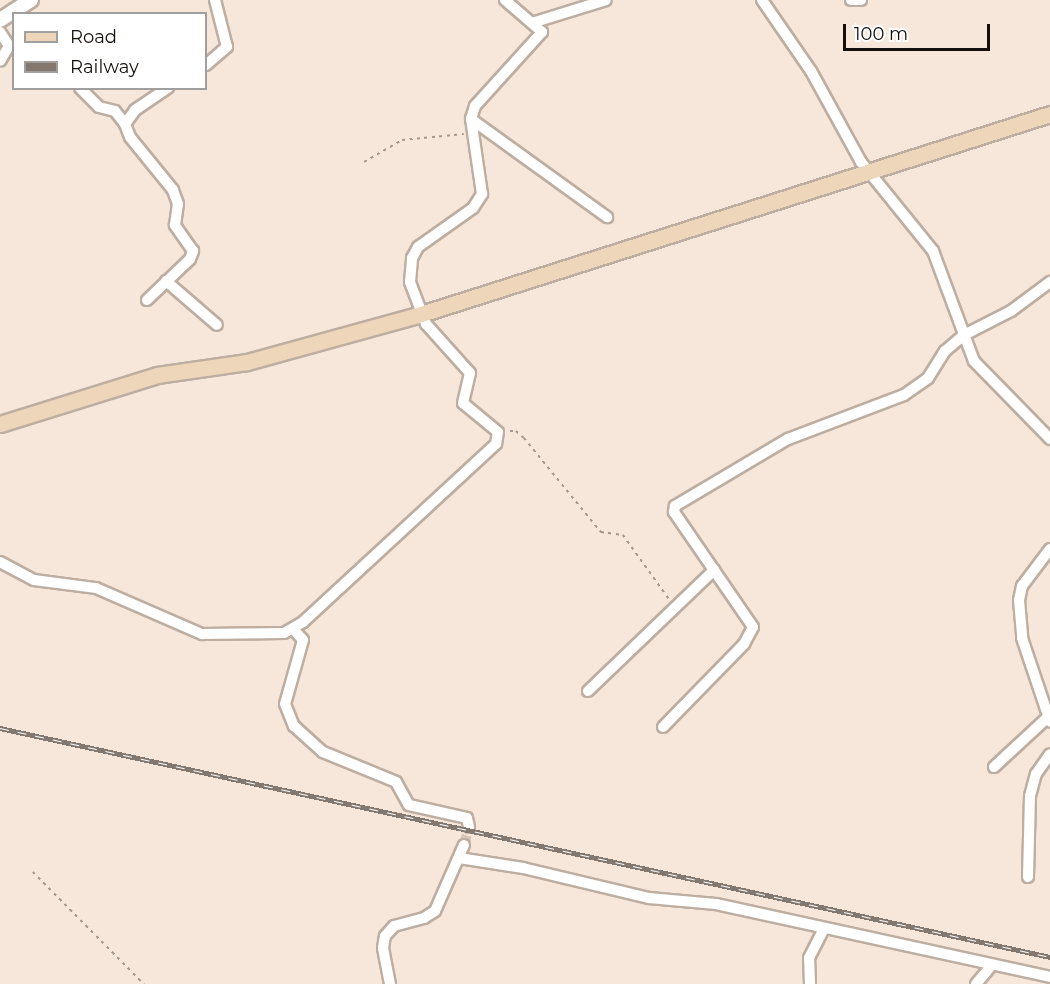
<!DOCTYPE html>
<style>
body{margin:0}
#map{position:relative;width:1050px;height:984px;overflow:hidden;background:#f7e7da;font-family:Montserrat,sans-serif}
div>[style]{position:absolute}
.minor-tunnel>*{height:10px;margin-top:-5px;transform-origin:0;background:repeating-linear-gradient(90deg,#d5c7bb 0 10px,transparent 0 15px)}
.path>*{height:1.5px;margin-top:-0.75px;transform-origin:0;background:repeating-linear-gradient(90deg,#a4988e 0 3px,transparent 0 7.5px)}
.roads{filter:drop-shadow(2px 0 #bdaea1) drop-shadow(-2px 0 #bdaea1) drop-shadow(0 2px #bdaea1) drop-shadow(0 -2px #bdaea1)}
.minor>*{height:10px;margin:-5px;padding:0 5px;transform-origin:5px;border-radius:5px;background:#fff}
.tertiary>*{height:14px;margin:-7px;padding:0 7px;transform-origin:7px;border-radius:7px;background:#fff}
.secondary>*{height:15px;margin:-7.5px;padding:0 7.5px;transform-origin:7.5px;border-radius:7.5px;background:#eed6ba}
.rail>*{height:5px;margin-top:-2.5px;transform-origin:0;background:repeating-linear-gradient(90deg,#fff 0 9px,#837870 0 18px);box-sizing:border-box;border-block:2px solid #837870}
span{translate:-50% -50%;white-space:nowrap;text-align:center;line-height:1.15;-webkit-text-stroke:5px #fff;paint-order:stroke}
.legend{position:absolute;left:12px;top:12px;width:195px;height:78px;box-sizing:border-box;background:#fff;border:2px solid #a19f9d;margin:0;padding:8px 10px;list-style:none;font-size:18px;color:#140f0a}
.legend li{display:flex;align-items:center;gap:12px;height:30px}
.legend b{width:30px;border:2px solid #a19f9d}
.scale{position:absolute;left:843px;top:24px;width:147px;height:27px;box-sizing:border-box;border:3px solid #140f0a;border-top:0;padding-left:8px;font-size:18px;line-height:21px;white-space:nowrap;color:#140f0a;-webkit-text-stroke:4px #fff;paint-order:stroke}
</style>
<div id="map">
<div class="minor-tunnel">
<div style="left:464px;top:845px;width:19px;rotate:-74deg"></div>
</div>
<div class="path">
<div style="left:364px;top:162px;width:44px;rotate:-30.1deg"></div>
<div style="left:402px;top:140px;width:62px;rotate:-5.5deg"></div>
<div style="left:510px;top:431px;width:6px"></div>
<div style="left:516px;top:431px;width:11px;rotate:41deg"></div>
<div style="left:524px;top:438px;width:122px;rotate:50.7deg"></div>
<div style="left:601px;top:532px;width:22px;rotate:8deg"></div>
<div style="left:623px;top:535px;width:79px;rotate:54.3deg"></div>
<div style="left:33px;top:872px;width:158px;rotate:45.3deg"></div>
</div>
<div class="roads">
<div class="minor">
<div style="left:505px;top:0;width:49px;rotate:40.9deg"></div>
<div style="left:542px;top:32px;width:100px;rotate:132.2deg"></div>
<div style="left:475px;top:106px;width:14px;rotate:107deg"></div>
<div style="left:471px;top:119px;width:168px;rotate:35.8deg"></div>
<div style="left:762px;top:0;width:86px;rotate:55.4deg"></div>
<div style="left:811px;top:71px;width:104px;rotate:61.2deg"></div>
<div style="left:861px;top:162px;width:114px;rotate:51deg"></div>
<div style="left:933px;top:251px;width:117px;rotate:69.6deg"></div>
<div style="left:974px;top:361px;width:109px;rotate:45.7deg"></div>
<div style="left:851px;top:0;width:10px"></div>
<div style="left:535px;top:22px;width:74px;rotate:-17.2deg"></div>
<div style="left:0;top:32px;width:17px;rotate:57deg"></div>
<div style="left:9px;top:46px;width:17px;rotate:121deg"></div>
<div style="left:206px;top:65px;width:28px;rotate:-41deg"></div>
<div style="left:227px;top:47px;width:49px;rotate:-104.3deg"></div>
<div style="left:80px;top:88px;width:27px;rotate:45deg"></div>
<div style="left:99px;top:107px;width:16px;rotate:14deg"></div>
<div style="left:115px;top:111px;width:16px;rotate:52deg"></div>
<div style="left:166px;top:281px;width:67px;rotate:40.8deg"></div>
<div style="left:147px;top:300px;width:59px;rotate:-43.6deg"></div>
<div style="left:190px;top:259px;width:9px;rotate:-69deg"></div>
<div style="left:193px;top:251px;width:32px;rotate:-125deg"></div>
<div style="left:175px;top:225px;width:21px;rotate:-82deg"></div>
<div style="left:178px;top:204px;width:15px;rotate:-110deg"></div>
<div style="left:173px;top:190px;width:68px;rotate:-129.1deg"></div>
<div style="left:130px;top:137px;width:14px;rotate:-111deg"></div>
<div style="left:125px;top:124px;width:17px;rotate:-54deg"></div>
<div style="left:135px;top:110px;width:40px;rotate:-34deg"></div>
<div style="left:1050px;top:549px;width:46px;rotate:127.1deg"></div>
<div style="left:1022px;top:586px;width:14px;rotate:102deg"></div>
<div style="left:1019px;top:600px;width:38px;rotate:85deg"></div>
<div style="left:1022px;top:638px;width:88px;rotate:71.4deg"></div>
<div style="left:0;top:562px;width:38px;rotate:28deg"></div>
<div style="left:34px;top:580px;width:63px;rotate:7.4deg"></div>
<div style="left:96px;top:588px;width:116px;rotate:23.5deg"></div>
<div style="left:202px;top:634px;width:82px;rotate:-0.7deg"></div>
<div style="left:284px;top:633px;width:22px;rotate:-30deg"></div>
<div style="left:303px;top:622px;width:263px;rotate:-42.7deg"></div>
<div style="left:496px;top:444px;width:12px;rotate:-81deg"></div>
<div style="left:498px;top:432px;width:45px;rotate:-140.4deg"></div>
<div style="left:463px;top:403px;width:31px;rotate:-77deg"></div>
<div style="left:470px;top:373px;width:66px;rotate:-131.9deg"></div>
<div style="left:426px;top:324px;width:45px;rotate:-110.9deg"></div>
<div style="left:410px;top:282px;width:24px;rotate:-85deg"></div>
<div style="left:412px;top:258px;width:13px;rotate:-61deg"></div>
<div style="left:418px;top:247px;width:67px;rotate:-35.3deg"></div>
<div style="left:473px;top:208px;width:17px;rotate:-57deg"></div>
<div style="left:482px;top:194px;width:76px;rotate:-98.3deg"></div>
<div style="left:294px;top:630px;width:13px;rotate:48deg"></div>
<div style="left:303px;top:640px;width:66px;rotate:105.7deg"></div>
<div style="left:285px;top:704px;width:24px;rotate:68deg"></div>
<div style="left:294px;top:726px;width:39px;rotate:42deg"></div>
<div style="left:323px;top:752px;width:79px;rotate:22.3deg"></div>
<div style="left:396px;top:782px;width:26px;rotate:61deg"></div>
<div style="left:409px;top:805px;width:59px;rotate:12.6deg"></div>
<div style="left:467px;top:818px;width:9px;rotate:77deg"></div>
<div style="left:588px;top:691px;width:175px;rotate:-43.8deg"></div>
<div style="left:663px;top:727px;width:116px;rotate:-45.7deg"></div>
<div style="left:744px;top:644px;width:19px;rotate:-62deg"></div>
<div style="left:753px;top:627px;width:140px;rotate:-124.5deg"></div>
<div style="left:674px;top:512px;width:6px;rotate:-81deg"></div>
<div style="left:675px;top:506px;width:131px;rotate:-30.7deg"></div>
<div style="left:788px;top:439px;width:124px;rotate:-20.8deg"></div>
<div style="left:904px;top:395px;width:29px;rotate:-35deg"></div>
<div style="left:928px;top:378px;width:32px;rotate:-58deg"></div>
<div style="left:945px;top:351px;width:25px;rotate:-40deg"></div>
<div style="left:964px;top:335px;width:53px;rotate:-27.1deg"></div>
<div style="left:1011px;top:311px;width:49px;rotate:-36.6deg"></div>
<div style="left:994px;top:767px;width:74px;rotate:-42.8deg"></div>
<div style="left:459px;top:858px;width:65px;rotate:8.9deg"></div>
<div style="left:523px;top:868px;width:130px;rotate:13.4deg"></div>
<div style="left:649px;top:898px;width:67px;rotate:5.1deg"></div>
<div style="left:716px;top:904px;width:342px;rotate:12.3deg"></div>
<div style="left:1028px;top:877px;width:81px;rotate:-88.6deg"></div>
<div style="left:1030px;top:796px;width:23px;rotate:-75deg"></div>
<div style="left:1036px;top:774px;width:24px;rotate:-55deg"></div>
<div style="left:390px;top:984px;width:37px;rotate:-101deg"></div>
<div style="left:383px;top:948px;width:12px;rotate:-81deg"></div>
<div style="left:385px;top:936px;width:13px;rotate:-48deg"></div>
<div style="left:394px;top:926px;width:31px;rotate:-15deg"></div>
<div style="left:424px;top:918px;width:13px;rotate:-32deg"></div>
<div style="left:435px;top:911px;width:72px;rotate:-66.3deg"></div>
<div style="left:810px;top:984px;width:26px;rotate:-92deg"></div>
<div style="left:809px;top:958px;width:33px;rotate:-63deg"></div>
<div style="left:976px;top:984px;width:25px;rotate:-50deg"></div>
</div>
<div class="tertiary">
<div style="left:0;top:20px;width:37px;rotate:-33deg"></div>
</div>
<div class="secondary">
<div style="left:0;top:424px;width:164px;rotate:-17.3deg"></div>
<div style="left:157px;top:375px;width:91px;rotate:-8.2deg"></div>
<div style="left:247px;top:362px;width:180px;rotate:-15.4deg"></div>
<div style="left:421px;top:314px;width:660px;rotate:-17.64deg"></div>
</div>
</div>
<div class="rail">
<div style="left:0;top:728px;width:1075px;rotate:12.3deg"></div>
</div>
<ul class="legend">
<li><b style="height:8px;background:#eed6ba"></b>Road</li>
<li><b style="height:8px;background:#837870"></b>Railway</li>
</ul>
<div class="scale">100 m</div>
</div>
